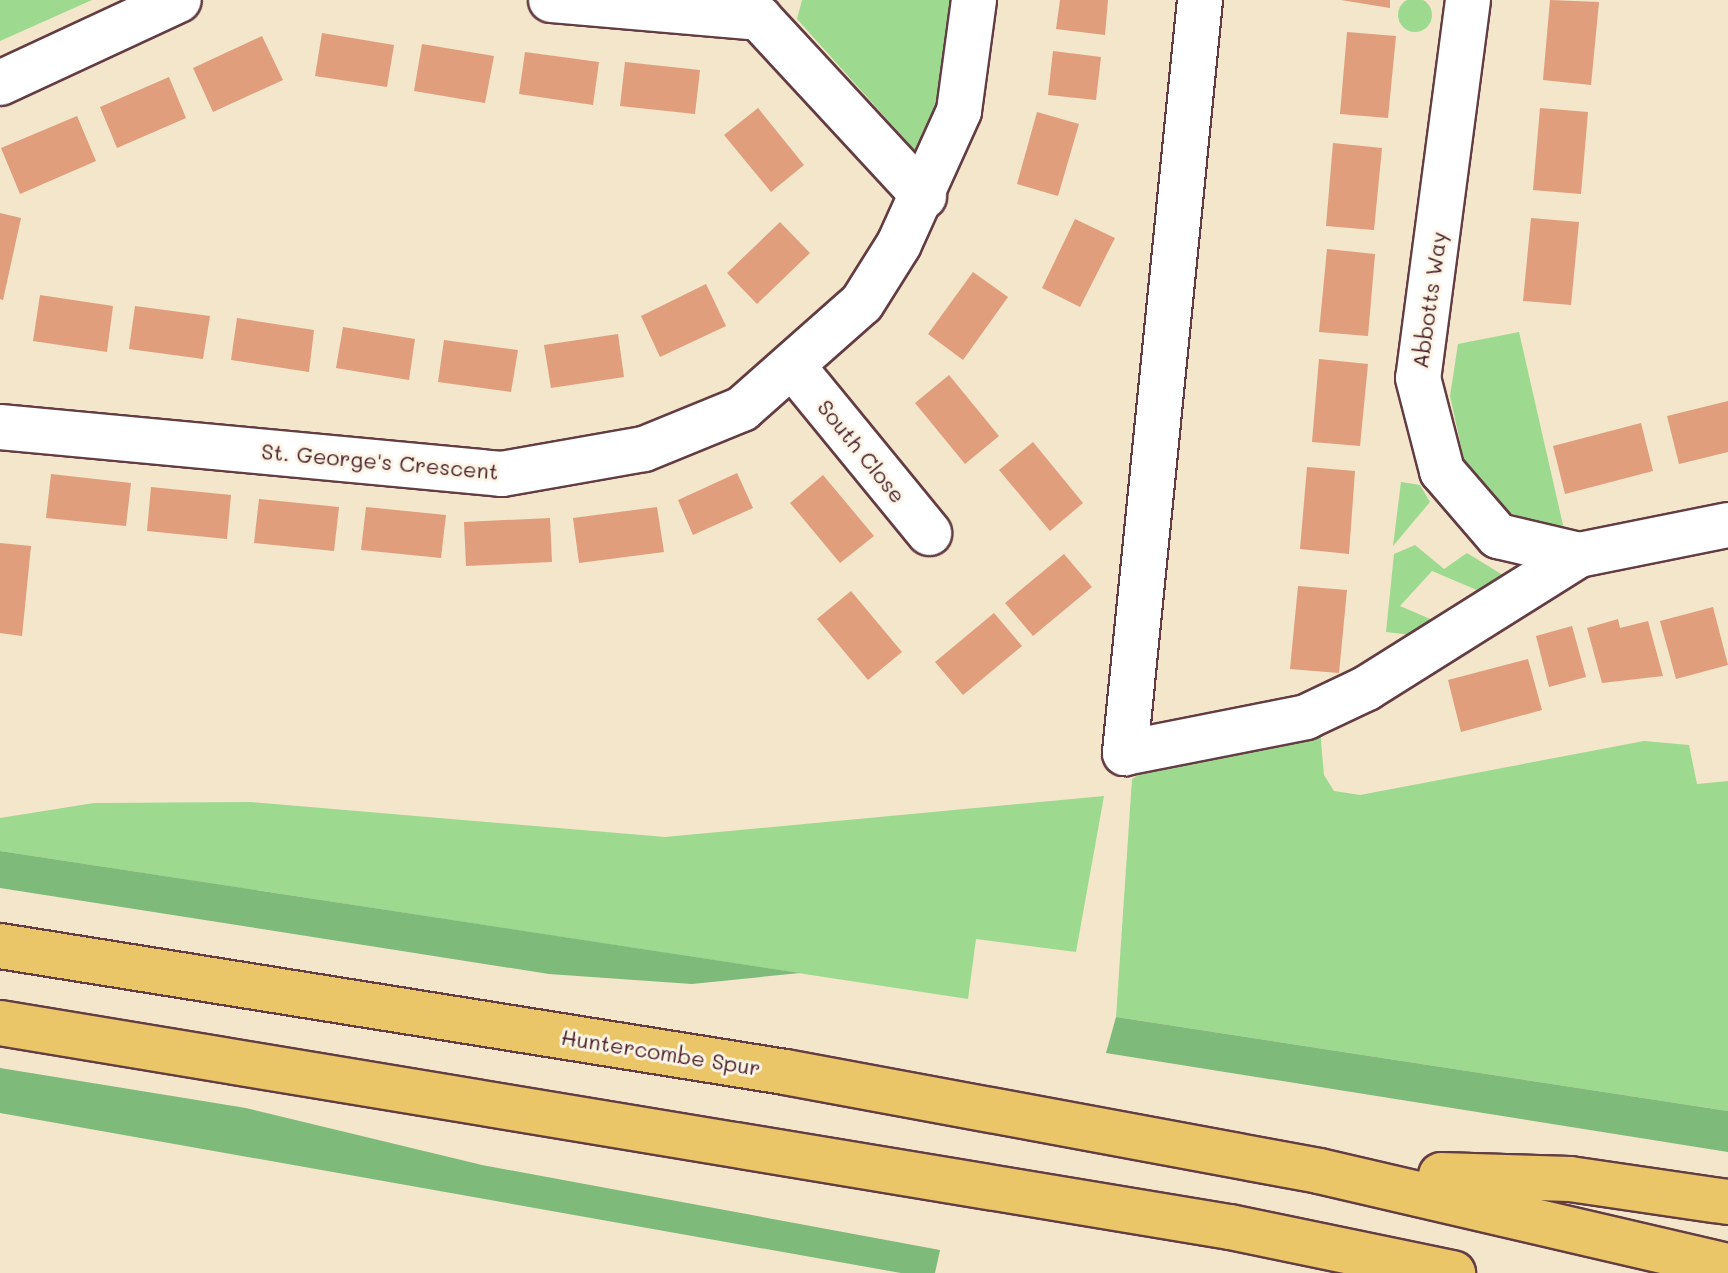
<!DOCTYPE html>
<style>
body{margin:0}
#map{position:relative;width:1728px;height:1273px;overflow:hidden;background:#f3e6cb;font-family:Mali,sans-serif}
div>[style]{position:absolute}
.green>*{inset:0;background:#9dda8f}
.round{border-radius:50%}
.forest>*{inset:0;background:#7eba7a}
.building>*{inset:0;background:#e09e7d}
.roads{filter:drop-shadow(2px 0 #633d43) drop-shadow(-2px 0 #633d43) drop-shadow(0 2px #633d43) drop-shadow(0 -2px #633d43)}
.minor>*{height:44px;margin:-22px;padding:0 22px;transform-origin:22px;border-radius:22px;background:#fff}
.highway>*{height:44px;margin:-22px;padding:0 22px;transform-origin:22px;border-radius:22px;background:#eac669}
span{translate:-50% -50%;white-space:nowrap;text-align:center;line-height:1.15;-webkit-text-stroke:6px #fcf5e5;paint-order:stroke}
.street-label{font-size:22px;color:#4a1f2b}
</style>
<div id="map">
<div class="green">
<div class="round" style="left:1398px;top:-2px;width:34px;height:34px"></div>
<div style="clip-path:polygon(0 0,92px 0,0 41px)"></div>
<div style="clip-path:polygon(802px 0,959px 0,954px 71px,919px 155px,797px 19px)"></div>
<div style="clip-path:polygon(1519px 332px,1563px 525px,1557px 535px,1509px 512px,1465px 464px,1450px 396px,1458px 344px)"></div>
<div style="clip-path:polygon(1401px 482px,1420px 485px,1430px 502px,1393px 546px)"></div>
<div style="clip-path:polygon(1415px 545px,1444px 569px,1467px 553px,1506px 577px,1484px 593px,1432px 571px,1400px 606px,1435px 621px,1412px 635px,1386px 632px,1394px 554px)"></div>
<div style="clip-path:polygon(1319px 718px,1324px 775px,1334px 791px,1360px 795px,1644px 741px,1689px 745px,1697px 784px,1728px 781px,1728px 1111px,1116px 1017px,1132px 779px,1197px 738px)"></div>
<div style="clip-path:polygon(1104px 796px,1076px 952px,976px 939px,968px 999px,0 851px,0 818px,94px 803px,251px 802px,665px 837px)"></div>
</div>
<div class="forest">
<div style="clip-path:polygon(0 851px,800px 973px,692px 984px,549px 974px,0 888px)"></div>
<div style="clip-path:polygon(1116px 1017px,1728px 1111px,1728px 1152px,1106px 1053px)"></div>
<div style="clip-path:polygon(0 1068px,246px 1108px,482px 1165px,940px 1250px,935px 1273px,901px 1273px,0 1113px)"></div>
</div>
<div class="building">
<div style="clip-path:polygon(1060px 0,1108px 0,1105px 35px,1056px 29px)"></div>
<div style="clip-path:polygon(1341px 0,1390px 0,1390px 8px)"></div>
<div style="clip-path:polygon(1550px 0,1599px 2px,1591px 85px,1543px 80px)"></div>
<div style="clip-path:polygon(1347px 32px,1396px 36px,1388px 118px,1340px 114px)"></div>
<div style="clip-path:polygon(322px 33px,394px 45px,387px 87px,315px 76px)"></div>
<div style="clip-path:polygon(262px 36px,283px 80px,213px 112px,193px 68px)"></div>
<div style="clip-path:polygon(422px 44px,494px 56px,485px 103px,414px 91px)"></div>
<div style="clip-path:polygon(1053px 51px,1101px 57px,1096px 100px,1048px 95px)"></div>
<div style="clip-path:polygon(525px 52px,599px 62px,593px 105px,519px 94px)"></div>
<div style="clip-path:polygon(625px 62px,700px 70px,695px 114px,620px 106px)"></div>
<div style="clip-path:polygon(169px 77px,186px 118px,117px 148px,100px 107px)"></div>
<div style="clip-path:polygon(758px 108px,804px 165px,771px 192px,724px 135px)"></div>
<div style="clip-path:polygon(1540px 108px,1588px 112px,1581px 194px,1533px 190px)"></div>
<div style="clip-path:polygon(1037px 112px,1079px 124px,1058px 196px,1017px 184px)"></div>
<div style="clip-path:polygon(77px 116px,96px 161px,20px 194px,1px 148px)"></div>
<div style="clip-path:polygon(1333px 143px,1382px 148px,1374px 230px,1326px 226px)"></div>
<div style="clip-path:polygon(0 213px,21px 218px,3px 300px,0 299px)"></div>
<div style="clip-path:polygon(1531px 218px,1579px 222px,1571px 305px,1523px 301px)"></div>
<div style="clip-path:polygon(1075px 219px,1115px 238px,1080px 307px,1042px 288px)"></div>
<div style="clip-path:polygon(780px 222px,810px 253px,757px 304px,727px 273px)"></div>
<div style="clip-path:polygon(1327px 249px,1375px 254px,1368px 336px,1319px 332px)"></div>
<div style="clip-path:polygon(973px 272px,1008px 297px,963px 360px,928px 334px)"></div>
<div style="clip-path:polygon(706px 284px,726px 326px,660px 357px,641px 316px)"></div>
<div style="clip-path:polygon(40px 295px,113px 306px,107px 352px,33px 341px)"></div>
<div style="clip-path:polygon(135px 306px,210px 316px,203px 359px,129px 349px)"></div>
<div style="clip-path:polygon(237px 318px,314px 330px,309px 372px,231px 360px)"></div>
<div style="clip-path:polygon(343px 327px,415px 339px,409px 380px,336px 368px)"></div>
<div style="clip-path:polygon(618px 334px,624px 377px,551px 388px,544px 345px)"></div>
<div style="clip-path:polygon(444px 340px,518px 350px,511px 392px,438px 382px)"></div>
<div style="clip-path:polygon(1319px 359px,1368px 364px,1360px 446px,1312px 442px)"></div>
<div style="clip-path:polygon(949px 375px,999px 436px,965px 464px,915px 403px)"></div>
<div style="clip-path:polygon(1728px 401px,1728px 452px,1679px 464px,1667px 416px)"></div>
<div style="clip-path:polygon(1641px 423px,1653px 471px,1565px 494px,1553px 446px)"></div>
<div style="clip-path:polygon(1033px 442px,1083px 503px,1050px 531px,999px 470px)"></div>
<div style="clip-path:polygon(1307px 467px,1355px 471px,1349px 554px,1300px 549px)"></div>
<div style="clip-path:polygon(737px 473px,753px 508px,693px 535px,678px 500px)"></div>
<div style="clip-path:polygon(51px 474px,131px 483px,126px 526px,46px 518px)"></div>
<div style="clip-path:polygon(823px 475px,874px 536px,840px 563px,790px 503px)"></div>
<div style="clip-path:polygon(151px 487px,231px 495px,227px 539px,147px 531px)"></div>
<div style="clip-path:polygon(259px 499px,339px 507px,334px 551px,254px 543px)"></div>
<div style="clip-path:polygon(366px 507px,446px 515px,441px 558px,361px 550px)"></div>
<div style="clip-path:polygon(657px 507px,664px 552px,579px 563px,573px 518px)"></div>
<div style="clip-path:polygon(550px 518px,552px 562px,466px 566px,464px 522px)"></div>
<div style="clip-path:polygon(0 543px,31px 546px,22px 636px,0 633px)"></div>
<div style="clip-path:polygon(1064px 554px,1092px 587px,1033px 636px,1005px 603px)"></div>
<div style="clip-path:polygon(1298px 586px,1347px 590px,1339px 673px,1290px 669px)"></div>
<div style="clip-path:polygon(851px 591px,902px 652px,868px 680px,817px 619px)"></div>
<div style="clip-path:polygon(1713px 607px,1728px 665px,1676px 679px,1660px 621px)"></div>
<div style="clip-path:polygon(994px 613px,1022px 646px,963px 695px,935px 662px)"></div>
<div style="clip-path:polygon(1618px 619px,1620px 628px,1648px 621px,1663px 676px,1602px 683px,1587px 628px)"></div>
<div style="clip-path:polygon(1572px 626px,1586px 677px,1549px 687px,1536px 636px)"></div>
<div style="clip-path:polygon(1528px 659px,1542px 710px,1461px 732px,1448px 680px)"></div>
</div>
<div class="roads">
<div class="minor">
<div style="left:551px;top:0;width:209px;rotate:4.9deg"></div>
<div style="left:1200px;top:0;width:757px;rotate:95.69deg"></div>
<div style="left:1125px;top:753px;width:185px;rotate:-11.2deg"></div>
<div style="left:1306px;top:717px;width:68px;rotate:-25.4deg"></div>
<div style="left:1367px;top:688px;width:250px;rotate:-32.1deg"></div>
<div style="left:1468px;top:0;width:381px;rotate:97.5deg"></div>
<div style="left:1418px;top:378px;width:96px;rotate:75.5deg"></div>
<div style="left:1442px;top:471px;width:86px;rotate:49.3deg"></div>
<div style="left:1498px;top:536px;width:83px;rotate:13.2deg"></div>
<div style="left:1579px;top:555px;width:152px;rotate:-11.4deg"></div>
<div style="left:759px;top:18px;width:243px;rotate:47.2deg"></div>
<div style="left:0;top:83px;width:197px;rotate:-24.9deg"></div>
<div style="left:795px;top:369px;width:212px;rotate:50.7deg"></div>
<div style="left:0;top:427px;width:504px;rotate:5.35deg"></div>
<div style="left:502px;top:474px;width:144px;rotate:-10deg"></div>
<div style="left:644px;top:449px;width:106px;rotate:-22.2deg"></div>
<div style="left:742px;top:409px;width:160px;rotate:-41.5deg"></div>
<div style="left:862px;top:303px;width:70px;rotate:-57.9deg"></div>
<div style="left:899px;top:244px;width:146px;rotate:-65.7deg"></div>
<div style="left:959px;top:111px;width:112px;rotate:-82.3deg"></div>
</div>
<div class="highway">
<div style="left:0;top:946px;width:795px;rotate:9.12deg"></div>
<div style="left:785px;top:1072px;width:543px;rotate:10.5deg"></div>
<div style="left:1319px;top:1171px;width:420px;rotate:13.1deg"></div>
<div style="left:0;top:1023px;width:1247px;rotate:9.42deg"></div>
<div style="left:1230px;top:1227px;width:228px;rotate:11.7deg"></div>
<div style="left:1441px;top:1175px;width:129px;rotate:1.8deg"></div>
<div style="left:1570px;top:1179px;width:160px;rotate:8.3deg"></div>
</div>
</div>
<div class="street-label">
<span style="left:1429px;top:300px;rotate:-82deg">Abbotts Way</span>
<span style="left:862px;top:451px;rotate:51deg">South Close</span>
<span style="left:380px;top:461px;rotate:5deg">St. George's Crescent</span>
<span style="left:661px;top:1052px;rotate:9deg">Huntercombe Spur</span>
</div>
</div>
